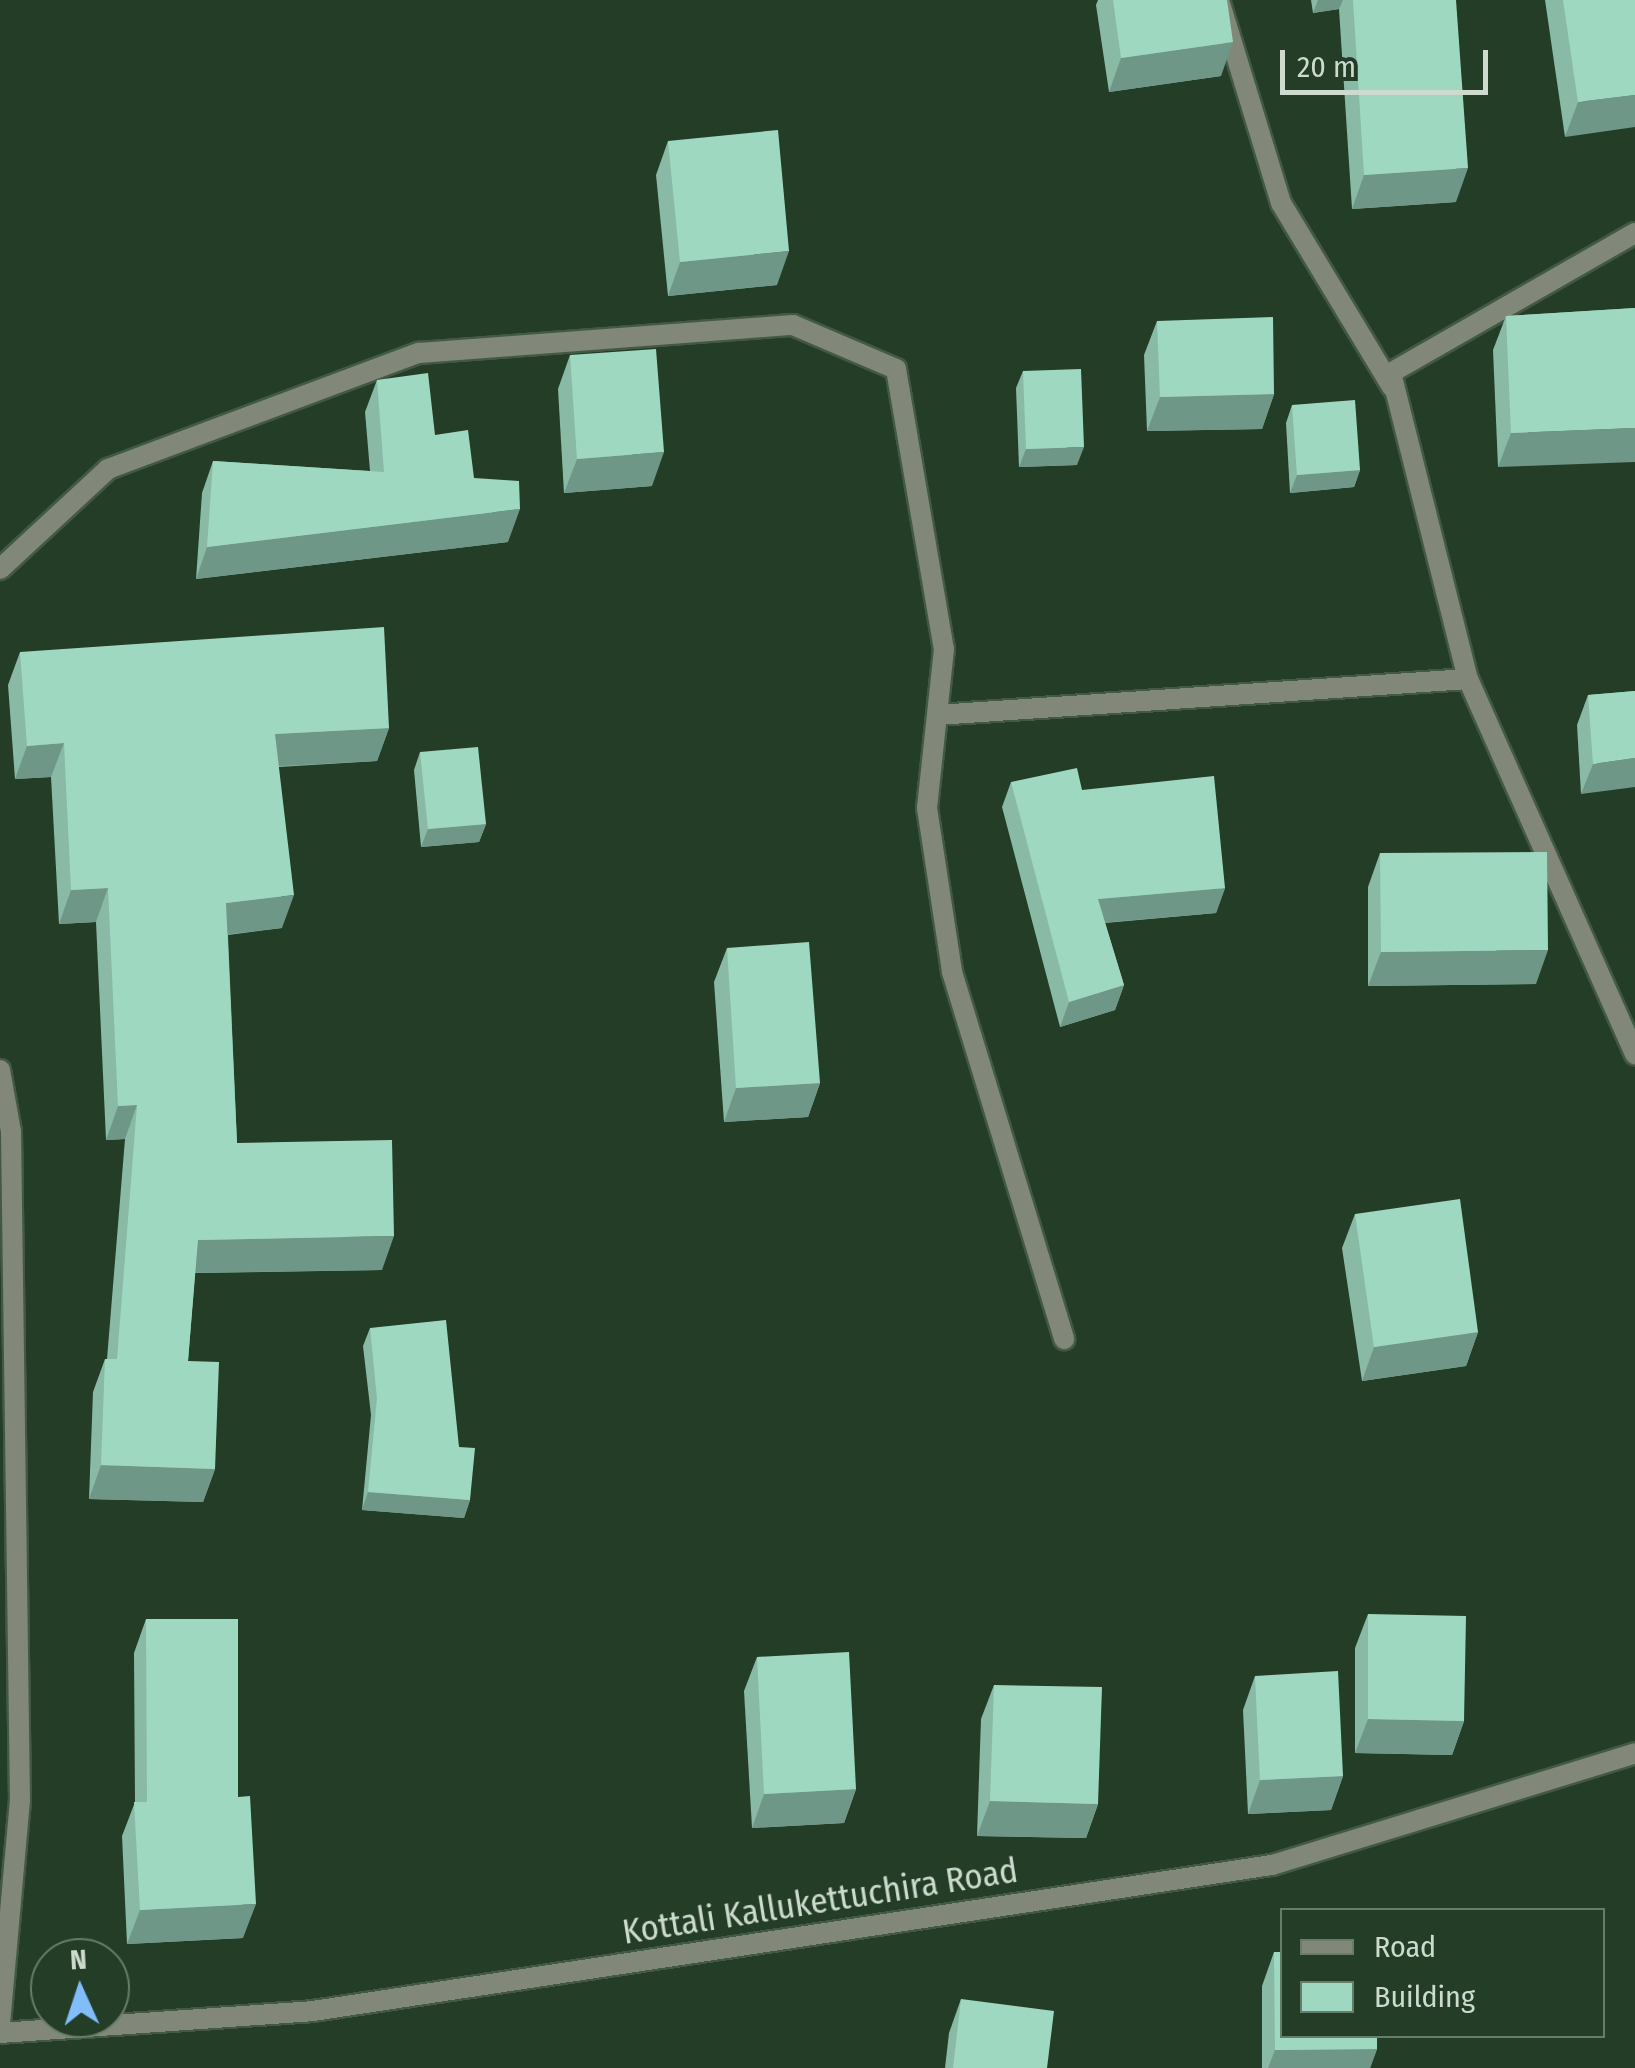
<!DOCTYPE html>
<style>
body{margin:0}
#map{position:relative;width:1635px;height:2068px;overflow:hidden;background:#243d27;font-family:"Fira Sans Condensed",sans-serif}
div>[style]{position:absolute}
.roads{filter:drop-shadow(2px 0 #425945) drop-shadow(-2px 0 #425945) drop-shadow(0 2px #425945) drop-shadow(0 -2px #425945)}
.minor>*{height:20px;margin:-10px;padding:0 10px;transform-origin:10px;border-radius:10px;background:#818779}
.wall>*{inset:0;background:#89baa6}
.shaded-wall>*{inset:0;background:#6f9787}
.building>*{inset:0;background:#9fd8c1}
span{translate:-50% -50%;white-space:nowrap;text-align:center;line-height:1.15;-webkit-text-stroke:10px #243d27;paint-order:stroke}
.street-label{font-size:35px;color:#ccdbcd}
.legend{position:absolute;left:1280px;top:1908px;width:325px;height:130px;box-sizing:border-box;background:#243d27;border:2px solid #677c69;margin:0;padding:12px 18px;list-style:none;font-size:30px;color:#ccdbcd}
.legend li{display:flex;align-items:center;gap:20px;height:50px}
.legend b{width:50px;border:2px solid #677c69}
.north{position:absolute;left:30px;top:1938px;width:100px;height:100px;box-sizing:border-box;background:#243d27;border:2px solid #677c69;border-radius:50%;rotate:357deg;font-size:28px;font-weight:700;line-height:40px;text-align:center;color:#ccdbcd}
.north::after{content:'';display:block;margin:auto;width:35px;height:45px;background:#81bdfa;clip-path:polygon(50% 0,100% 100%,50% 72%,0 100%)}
.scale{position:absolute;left:1280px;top:50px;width:208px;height:45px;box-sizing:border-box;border:5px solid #ccdbcd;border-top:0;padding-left:12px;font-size:30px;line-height:35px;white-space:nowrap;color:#ccdbcd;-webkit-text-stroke:8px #243d27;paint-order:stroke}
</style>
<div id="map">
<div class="roads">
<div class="minor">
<div style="left:1219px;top:0;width:212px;rotate:73deg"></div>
<div style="left:1281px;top:203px;width:215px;rotate:58.9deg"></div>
<div style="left:1635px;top:233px;width:281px;rotate:150.2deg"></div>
<div style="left:1391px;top:373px;width:316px;rotate:75.9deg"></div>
<div style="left:1468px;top:679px;width:411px;rotate:66deg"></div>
<div style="left:0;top:569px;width:147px;rotate:-42.8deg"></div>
<div style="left:108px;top:469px;width:332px;rotate:-20.5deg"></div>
<div style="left:419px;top:353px;width:375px;rotate:-4.3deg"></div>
<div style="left:793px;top:325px;width:112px;rotate:23.1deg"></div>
<div style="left:896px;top:369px;width:284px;rotate:80.3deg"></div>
<div style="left:944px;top:649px;width:160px;rotate:96.1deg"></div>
<div style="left:927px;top:808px;width:166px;rotate:81.3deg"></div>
<div style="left:952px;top:972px;width:384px;rotate:73deg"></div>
<div style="left:937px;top:715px;width:532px;rotate:-3.88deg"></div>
<div style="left:0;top:1070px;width:63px;rotate:79.9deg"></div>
<div style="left:11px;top:1132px;width:668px;rotate:89.23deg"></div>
<div style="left:20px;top:1800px;width:224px;rotate:95.1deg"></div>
<div style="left:0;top:2033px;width:314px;rotate:-4deg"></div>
<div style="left:313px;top:2011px;width:970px;rotate:-8.66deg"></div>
<div style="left:1272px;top:1865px;width:380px;rotate:-17.1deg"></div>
</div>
</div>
<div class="wall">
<div style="clip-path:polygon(1098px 0,1227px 0,1221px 76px,1109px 92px,1096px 5px)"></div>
<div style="clip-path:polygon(1311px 0,1456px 0,1456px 202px,1352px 209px,1339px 9px,1313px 13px)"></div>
<div style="clip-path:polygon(1545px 0,1635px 0,1565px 137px)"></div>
<div style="clip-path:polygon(668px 141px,777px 285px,668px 296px,656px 175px)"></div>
<div style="clip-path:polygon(1635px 308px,1498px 467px,1493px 350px,1506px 316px)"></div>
<div style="clip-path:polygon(1157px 321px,1274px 394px,1262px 429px,1147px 431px,1144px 355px)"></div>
<div style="clip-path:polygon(570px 355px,652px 486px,564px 493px,558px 389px)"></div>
<div style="clip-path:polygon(1023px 371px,1077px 465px,1019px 467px,1016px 388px)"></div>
<div style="clip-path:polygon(377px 380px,435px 435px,474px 478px,508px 542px,196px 579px,202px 493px,213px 461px,370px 471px,365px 412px)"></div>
<div style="clip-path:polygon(1292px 405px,1360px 470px,1354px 487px,1290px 493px,1286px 423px)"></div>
<div style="clip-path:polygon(20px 652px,389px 728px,377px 761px,279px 767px,282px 928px,228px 935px,237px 1143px,382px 1270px,195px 1273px,188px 1361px,215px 1469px,203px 1502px,89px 1499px,93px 1392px,105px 1359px,107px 1359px,125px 1139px,106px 1140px,96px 922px,59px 924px,51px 777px,15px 779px,8px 685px)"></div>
<div style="clip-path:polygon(1635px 691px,1581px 794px,1577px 725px,1588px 695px)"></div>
<div style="clip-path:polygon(420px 752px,486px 824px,479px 842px,421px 847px,414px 770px)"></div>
<div style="clip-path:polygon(1011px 782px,1082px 790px,1225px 888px,1216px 913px,1105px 923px,1124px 985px,1115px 1010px,1060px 1027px,1002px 807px)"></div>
<div style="clip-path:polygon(1380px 853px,1536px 984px,1368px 986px,1368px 887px)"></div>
<div style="clip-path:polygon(727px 948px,820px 1083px,808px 1117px,724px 1122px,714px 982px)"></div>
<div style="clip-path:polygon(1355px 1214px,1478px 1332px,1466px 1366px,1362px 1381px,1342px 1248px)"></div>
<div style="clip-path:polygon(370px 1328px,459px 1447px,470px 1500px,464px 1518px,362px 1510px,371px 1415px,363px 1346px)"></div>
<div style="clip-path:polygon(1368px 1614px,1464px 1721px,1452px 1755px,1355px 1753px,1355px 1648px)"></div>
<div style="clip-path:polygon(146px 1619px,238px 1797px,243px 1938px,127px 1944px,122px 1836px,135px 1802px,134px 1653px)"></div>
<div style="clip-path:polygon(757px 1657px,856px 1789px,844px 1823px,752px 1828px,744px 1691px)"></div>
<div style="clip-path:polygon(1255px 1676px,1343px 1776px,1331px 1810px,1248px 1814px,1243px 1710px)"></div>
<div style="clip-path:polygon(994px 1685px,1098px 1804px,1086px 1838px,977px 1836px,981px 1719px)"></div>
<div style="clip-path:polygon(1274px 1952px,1377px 2049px,1370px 2068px,1262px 2068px,1262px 1986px)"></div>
<div style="clip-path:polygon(961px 1999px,1047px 2068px,945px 2068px,949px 2033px)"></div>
</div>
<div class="shaded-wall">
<div style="clip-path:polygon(1318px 0,1343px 0,1339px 9px,1313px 13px)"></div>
<div style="clip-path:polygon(1233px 42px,1221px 76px,1109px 92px,1121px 58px)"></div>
<div style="clip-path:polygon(1635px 95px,1635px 127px,1565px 137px,1578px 102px)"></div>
<div style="clip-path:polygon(1468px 168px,1456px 202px,1352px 209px,1364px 175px)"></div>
<div style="clip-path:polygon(789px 251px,777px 285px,668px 296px,680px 262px)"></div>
<div style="clip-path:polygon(1274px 394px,1262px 429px,1147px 431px,1160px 397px)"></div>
<div style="clip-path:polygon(1635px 428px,1635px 462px,1498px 467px,1511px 433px)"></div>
<div style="clip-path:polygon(1084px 447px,1077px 465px,1019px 467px,1026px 449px)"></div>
<div style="clip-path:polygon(664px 452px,652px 486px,564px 493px,577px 459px)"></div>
<div style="clip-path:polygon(1360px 470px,1354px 487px,1290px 493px,1297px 475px)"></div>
<div style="clip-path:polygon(520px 509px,508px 542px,196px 579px,207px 547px)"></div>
<div style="clip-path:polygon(389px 728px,377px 761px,263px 767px,275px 734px)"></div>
<div style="clip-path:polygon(64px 743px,51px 777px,15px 779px,27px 746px)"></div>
<div style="clip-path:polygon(1635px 758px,1635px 787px,1581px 794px,1593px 764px)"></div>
<div style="clip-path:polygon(486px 824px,479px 842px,421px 847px,428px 829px)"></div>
<div style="clip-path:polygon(108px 888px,96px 922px,59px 924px,71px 890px)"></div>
<div style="clip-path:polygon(1225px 888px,1216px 913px,1089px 924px,1098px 899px)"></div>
<div style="clip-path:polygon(294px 895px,282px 928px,214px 936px,226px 903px)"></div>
<div style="clip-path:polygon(1548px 950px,1536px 984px,1368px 986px,1381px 952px)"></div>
<div style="clip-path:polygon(1124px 985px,1115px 1010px,1060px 1027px,1069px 1002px)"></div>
<div style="clip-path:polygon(820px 1083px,808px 1117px,724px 1122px,736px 1088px)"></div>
<div style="clip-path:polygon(137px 1105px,125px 1139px,106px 1140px,118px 1106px)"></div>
<div style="clip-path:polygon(394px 1236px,382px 1270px,186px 1273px,198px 1240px)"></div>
<div style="clip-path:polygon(1478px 1332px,1466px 1366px,1362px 1381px,1374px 1347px)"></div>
<div style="clip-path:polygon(101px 1465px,215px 1469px,203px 1502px,89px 1499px)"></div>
<div style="clip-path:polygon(368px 1492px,470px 1500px,464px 1518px,362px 1510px)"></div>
<div style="clip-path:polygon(1368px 1719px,1464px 1721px,1452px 1755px,1355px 1753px)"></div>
<div style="clip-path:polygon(1343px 1776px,1331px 1810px,1248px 1814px,1260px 1780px)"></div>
<div style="clip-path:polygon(856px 1789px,844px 1823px,752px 1828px,764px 1794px)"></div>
<div style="clip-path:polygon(990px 1801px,1098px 1804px,1086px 1838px,977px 1836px)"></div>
<div style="clip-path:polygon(256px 1904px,243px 1938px,127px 1944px,140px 1910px)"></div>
<div style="clip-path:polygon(1377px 2049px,1370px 2068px,1268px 2068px,1275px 2050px)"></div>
</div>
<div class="building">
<div style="clip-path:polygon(1113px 0,1227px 0,1233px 42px,1121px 58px)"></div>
<div style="clip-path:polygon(1353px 0,1456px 0,1468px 168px,1364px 175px)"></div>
<div style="clip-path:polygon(1563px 0,1635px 0,1635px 95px,1578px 102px)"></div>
<div style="clip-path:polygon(778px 130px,789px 251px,680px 262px,668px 141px)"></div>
<div style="clip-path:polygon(1635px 308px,1635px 428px,1511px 433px,1506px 316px)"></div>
<div style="clip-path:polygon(1273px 317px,1274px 394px,1160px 397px,1157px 321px)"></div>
<div style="clip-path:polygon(656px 349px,664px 452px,577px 459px,570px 355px)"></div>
<div style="clip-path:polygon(1081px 369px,1084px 447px,1026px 449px,1023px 371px)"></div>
<div style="clip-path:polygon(428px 373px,435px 435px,468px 430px,474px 478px,519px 481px,520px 509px,207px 547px,213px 461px,384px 472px,377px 380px)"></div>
<div style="clip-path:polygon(1355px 400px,1360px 470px,1297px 475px,1292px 405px)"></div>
<div style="clip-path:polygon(384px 627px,389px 728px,275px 734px,294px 895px,226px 903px,237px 1143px,392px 1140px,394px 1236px,198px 1240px,188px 1361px,219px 1362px,215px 1469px,101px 1465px,105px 1359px,117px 1359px,137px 1105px,118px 1106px,108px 888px,71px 890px,64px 743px,27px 746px,20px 652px)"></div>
<div style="clip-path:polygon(1635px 691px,1635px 758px,1593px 764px,1588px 695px)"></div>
<div style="clip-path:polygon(478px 747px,486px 824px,428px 829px,420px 752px)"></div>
<div style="clip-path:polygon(1077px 768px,1082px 790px,1214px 776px,1225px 888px,1098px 899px,1124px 985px,1069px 1002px,1011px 782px)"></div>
<div style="clip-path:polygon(1547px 852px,1548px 950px,1381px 952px,1380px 853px)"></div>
<div style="clip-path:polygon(809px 942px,820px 1083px,736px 1088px,727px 948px)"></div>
<div style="clip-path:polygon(1460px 1199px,1478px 1332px,1374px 1347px,1355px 1214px)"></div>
<div style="clip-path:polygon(446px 1320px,459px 1447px,475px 1448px,470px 1500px,368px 1492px,377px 1398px,370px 1328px)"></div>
<div style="clip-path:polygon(1368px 1614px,1466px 1616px,1464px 1721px,1368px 1719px)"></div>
<div style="clip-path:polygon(146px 1619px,238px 1619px,238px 1797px,250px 1796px,256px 1904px,140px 1910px,134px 1802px,147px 1802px)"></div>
<div style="clip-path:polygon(849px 1652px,856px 1789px,764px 1794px,757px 1657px)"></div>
<div style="clip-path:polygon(1338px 1671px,1343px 1776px,1260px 1780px,1255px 1676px)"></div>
<div style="clip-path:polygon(994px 1685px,1102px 1687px,1098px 1804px,990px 1801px)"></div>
<div style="clip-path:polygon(1274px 1952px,1282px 1952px,1282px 2036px,1377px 2036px,1377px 2049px,1275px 2050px)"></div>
<div style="clip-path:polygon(961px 1999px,1054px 2011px,1047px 2068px,953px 2068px)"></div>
</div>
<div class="street-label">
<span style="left:820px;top:1901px;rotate:-9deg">Kottali Kallukettuchira Road</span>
</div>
<ul class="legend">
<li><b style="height:12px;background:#818779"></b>Road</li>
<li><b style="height:28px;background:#9fd8c1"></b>Building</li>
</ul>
<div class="north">N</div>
<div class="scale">20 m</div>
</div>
